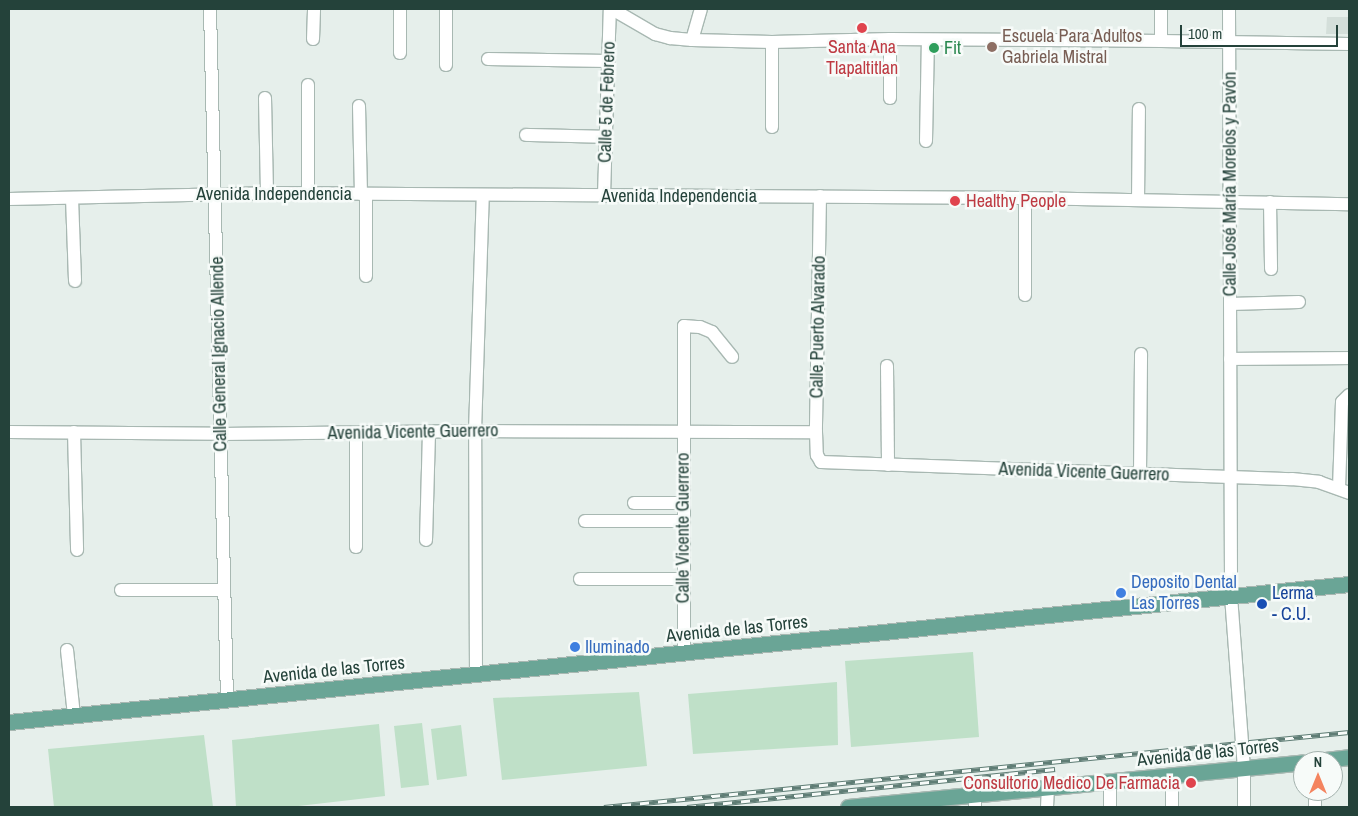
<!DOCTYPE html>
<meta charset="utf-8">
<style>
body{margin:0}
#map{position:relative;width:1358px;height:816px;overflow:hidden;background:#e6efeb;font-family:"Archivo Narrow",sans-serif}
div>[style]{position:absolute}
.built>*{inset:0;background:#d4dfda}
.green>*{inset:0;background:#bfe0c8}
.roads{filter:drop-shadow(1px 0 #a8b8b2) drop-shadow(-1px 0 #a8b8b2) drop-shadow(0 1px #a8b8b2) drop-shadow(0 -1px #a8b8b2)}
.minor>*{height:12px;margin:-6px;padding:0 6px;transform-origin:6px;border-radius:6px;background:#fff}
.major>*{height:15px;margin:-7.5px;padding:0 7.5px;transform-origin:7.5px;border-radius:7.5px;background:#6aa596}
.rail>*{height:5px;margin-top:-2.5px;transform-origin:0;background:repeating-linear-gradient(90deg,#f7fbf9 0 9px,#5f7d75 0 18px);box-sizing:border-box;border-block:1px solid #5f7d75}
.dots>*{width:14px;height:14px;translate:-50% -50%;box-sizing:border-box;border:2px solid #f7fbf9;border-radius:50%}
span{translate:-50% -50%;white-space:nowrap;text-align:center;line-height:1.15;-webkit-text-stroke:5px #f7fbf9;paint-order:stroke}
.education-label{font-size:18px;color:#785e54}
.left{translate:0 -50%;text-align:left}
.health-label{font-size:18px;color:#be3a42}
.right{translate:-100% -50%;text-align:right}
.leisure-label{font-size:18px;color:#27864d}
.street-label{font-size:18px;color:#24423a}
.shop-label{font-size:18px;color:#366cbe}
.transit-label{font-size:18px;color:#164399}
.frame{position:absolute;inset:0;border:10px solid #24423a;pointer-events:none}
.north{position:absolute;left:1293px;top:751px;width:50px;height:50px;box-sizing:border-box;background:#f7fbf9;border:1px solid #a3b1ad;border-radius:50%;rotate:0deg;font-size:14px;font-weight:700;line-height:20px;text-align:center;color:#24423a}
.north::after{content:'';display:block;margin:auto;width:18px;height:22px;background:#f4845f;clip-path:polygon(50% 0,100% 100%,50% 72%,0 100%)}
.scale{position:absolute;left:1180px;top:25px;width:158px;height:22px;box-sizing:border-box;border:2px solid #24423a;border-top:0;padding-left:6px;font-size:15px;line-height:18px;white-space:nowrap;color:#24423a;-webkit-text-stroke:4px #f7fbf9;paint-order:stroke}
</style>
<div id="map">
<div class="built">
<div style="clip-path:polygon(1327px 17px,1349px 17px,1349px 34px,1326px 34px)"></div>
</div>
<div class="green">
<div style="clip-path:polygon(973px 652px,979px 737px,851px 747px,845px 661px)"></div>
<div style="clip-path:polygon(837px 682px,838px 745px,693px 754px,688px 694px)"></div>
<div style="clip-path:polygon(639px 692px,647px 766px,502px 780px,493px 698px)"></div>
<div style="clip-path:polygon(422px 723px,429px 785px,401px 788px,394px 726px)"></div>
<div style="clip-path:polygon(379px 724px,385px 796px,290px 807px,236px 807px,232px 740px)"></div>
<div style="clip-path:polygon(461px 725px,467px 776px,437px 780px,431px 729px)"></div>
<div style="clip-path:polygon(204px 735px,213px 807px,54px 807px,48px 749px)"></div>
</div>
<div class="roads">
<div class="minor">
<div style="left:210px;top:9px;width:691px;rotate:88.59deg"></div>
<div style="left:446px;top:9px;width:56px;rotate:90deg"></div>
<div style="left:612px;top:9px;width:50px;rotate:30.2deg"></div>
<div style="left:655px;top:34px;width:16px;rotate:15deg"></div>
<div style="left:670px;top:38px;width:22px;rotate:5deg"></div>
<div style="left:692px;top:40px;width:80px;rotate:1.4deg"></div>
<div style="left:772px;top:42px;width:118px;rotate:-1.5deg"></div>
<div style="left:890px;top:39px;width:271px;rotate:0.4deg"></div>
<div style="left:1161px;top:41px;width:188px;rotate:0.9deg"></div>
<div style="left:1229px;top:9px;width:587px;rotate:89.8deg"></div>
<div style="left:1231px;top:596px;width:171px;rotate:85.7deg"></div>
<div style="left:1244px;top:767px;width:40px;rotate:90deg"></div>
<div style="left:313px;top:39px;width:30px;rotate:-88deg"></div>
<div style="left:890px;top:39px;width:59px;rotate:90deg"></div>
<div style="left:692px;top:40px;width:32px;rotate:-74deg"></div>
<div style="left:1161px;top:41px;width:32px;rotate:-90deg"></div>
<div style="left:400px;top:53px;width:44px;rotate:-90deg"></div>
<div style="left:488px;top:59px;width:120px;rotate:1deg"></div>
<div style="left:308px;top:85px;width:109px;rotate:90deg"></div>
<div style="left:265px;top:98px;width:95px;rotate:88.8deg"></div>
<div style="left:359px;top:106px;width:88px;rotate:88.7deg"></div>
<div style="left:772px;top:127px;width:85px;rotate:-90deg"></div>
<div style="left:526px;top:135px;width:80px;rotate:1.4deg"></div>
<div style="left:926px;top:141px;width:101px;rotate:-88.9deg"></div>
<div style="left:604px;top:195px;width:186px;rotate:-88.2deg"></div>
<div style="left:820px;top:196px;width:236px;rotate:91deg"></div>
<div style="left:816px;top:432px;width:23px;rotate:88deg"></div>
<div style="left:817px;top:455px;width:8px;rotate:60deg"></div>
<div style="left:821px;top:462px;width:471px;rotate:2.1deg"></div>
<div style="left:1292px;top:479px;width:27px;rotate:6deg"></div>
<div style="left:1319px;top:482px;width:32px;rotate:20deg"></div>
<div style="left:72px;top:198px;width:83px;rotate:87.9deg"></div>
<div style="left:1025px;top:198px;width:97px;rotate:90deg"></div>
<div style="left:9px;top:199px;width:258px;rotate:-1.3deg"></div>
<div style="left:267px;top:193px;width:758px;rotate:0.38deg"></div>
<div style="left:1025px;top:198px;width:324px;rotate:1.1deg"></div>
<div style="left:1138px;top:200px;width:91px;rotate:-89.4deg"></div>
<div style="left:1270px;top:202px;width:67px;rotate:89.1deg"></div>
<div style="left:366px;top:276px;width:82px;rotate:-90deg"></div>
<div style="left:1230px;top:304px;width:69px;rotate:-1.7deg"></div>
<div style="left:1230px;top:359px;width:119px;rotate:-0.5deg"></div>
<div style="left:887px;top:366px;width:99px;rotate:89.4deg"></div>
<div style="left:9px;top:432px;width:212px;rotate:0.5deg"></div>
<div style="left:221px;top:434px;width:254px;rotate:-0.7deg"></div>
<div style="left:475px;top:431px;width:341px;rotate:0.2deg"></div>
<div style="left:74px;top:432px;width:118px;rotate:88.5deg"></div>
<div style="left:1140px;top:474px;width:120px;rotate:-89.5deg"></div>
<div style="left:1339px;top:488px;width:86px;rotate:-88deg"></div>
<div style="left:1342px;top:402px;width:10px;rotate:-45deg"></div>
<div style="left:634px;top:503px;width:48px"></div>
<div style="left:585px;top:521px;width:97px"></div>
<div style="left:426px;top:540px;width:108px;rotate:-88.4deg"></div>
<div style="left:356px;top:547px;width:114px;rotate:-90deg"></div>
<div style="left:580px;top:579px;width:102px"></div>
<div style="left:121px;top:590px;width:103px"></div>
<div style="left:67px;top:650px;width:66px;rotate:83.9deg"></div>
<div style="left:684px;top:653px;width:327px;rotate:-90deg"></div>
<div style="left:684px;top:326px;width:16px;rotate:4deg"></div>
<div style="left:700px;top:327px;width:13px;rotate:23deg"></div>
<div style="left:712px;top:332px;width:32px;rotate:51deg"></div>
<div style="left:476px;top:675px;width:244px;rotate:-90.2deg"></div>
<div style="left:475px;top:431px;width:236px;rotate:-88.1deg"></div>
<div style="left:975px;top:807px;width:13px;rotate:-90deg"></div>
<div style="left:1047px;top:807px;width:19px;rotate:-87deg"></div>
<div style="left:1110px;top:807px;width:26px;rotate:-90deg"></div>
<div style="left:1172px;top:807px;width:32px;rotate:-90deg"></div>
<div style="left:1315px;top:807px;width:16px;rotate:-90deg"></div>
</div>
<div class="major">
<div style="left:9px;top:722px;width:1347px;rotate:-5.88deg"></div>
<div style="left:1317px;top:761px;width:32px;rotate:-7deg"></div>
<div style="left:848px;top:807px;width:457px;rotate:-5.6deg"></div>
</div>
</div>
<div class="rail">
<div style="left:604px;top:807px;width:749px;rotate:-5.75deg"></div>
<div style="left:687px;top:807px;width:370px;rotate:-5.9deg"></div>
</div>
<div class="dots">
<div style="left:862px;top:28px;background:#e0444e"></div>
<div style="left:992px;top:47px;background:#8d6e63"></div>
<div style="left:934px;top:48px;background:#2e9e5b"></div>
<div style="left:955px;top:201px;background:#e0444e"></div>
<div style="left:1121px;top:593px;background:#3f7fe0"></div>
<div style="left:1262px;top:604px;background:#1a4fb4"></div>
<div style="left:575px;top:647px;background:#3f7fe0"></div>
<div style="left:1191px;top:783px;background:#e0444e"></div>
</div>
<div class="education-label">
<span class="left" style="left:1002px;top:47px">Escuela Para Adultos<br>Gabriela Mistral</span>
</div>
<div class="health-label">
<span style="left:862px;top:58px">Santa Ana<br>Tlapaltitlan</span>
<span class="left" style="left:966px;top:201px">Healthy People</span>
<span class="right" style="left:1180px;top:783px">Consultorio Medico De Farmacia</span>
</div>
<div class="leisure-label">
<span class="left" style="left:944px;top:48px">Fit</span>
</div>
<div class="street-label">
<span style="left:607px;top:102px;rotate:-88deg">Calle 5 de Febrero</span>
<span style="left:1230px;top:184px;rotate:-90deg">Calle José María Morelos y Pavón</span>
<span style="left:274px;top:194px">Avenida Independencia</span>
<span style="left:679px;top:196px">Avenida Independencia</span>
<span style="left:818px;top:327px;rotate:-89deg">Calle Puerto Alvarado</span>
<span style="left:219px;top:354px;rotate:-91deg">Calle General Ignacio Allende</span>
<span style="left:413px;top:432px;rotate:-1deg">Avenida Vicente Guerrero</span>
<span style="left:1084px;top:472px;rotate:2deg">Avenida Vicente Guerrero</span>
<span style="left:683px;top:528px;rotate:-90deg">Calle Vicente Guerrero</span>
<span style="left:737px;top:629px;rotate:-6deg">Avenida de las Torres</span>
<span style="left:334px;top:670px;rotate:-6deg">Avenida de las Torres</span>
<span style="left:1208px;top:753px;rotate:-6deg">Avenida de las Torres</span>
</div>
<div class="shop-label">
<span class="left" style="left:1131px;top:593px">Deposito Dental<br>Las Torres</span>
<span class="left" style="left:585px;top:647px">Iluminado</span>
</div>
<div class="transit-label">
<span class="left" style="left:1272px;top:604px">Lerma<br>- C.U.</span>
</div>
<div class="frame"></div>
<div class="north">N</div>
<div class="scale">100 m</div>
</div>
